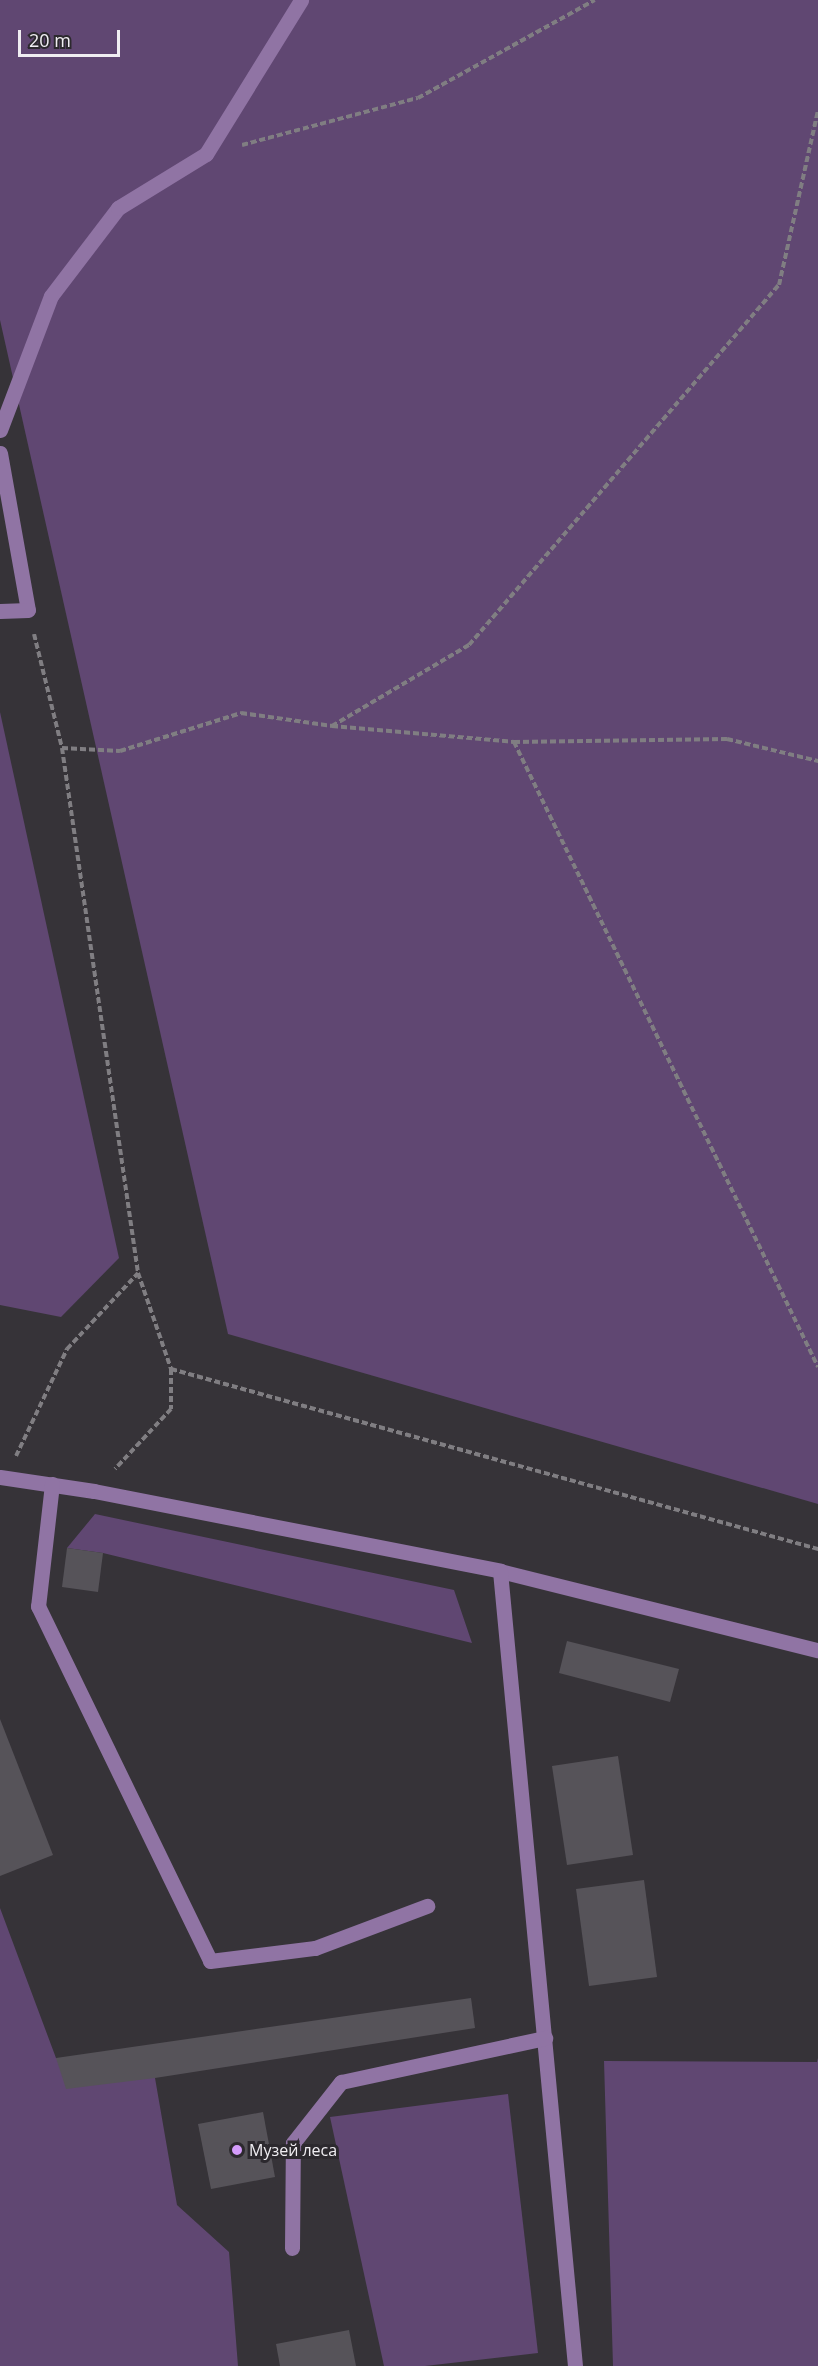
<!DOCTYPE html>
<meta charset="utf-8">
<style>
body{margin:0}
#map{position:relative;width:818px;height:2366px;overflow:hidden;background:#363338;font-family:"Open Sans",sans-serif}
div>[style]{position:absolute}
.green>*{inset:0;background:#604772}
.building>*{inset:0;background:#565359}
.path>*{height:4px;margin-top:-2px;transform-origin:0;background:repeating-linear-gradient(90deg,#807e82 0 6px,transparent 0 9px)}
.minor>*{height:15px;margin:-7.5px;padding:0 7.5px;transform-origin:7.5px;border-radius:7.5px;background:#9074a4}
.dots>*{width:16px;height:16px;translate:-50% -50%;box-sizing:border-box;border:3px solid #2c292e;border-radius:50%}
span{translate:-50% -50%;white-space:nowrap;text-align:center;line-height:1.15;-webkit-text-stroke:6px #2c292e;paint-order:stroke}
.poi-label{font-size:16px;color:#f0eef2}
.left{translate:0 -50%;text-align:left}
.scale{position:absolute;left:18px;top:30px;width:102px;height:27px;box-sizing:border-box;border:3px solid #f0eef2;border-top:0;padding-left:8px;font-size:18px;line-height:21px;white-space:nowrap;color:#f0eef2;-webkit-text-stroke:4px #2c292e;paint-order:stroke}
</style>
<div id="map">
<div class="green">
<div style="clip-path:polygon(0 0,818px 0,818px 1504px,228px 1334px,0 320px)"></div>
<div style="clip-path:polygon(0 712px,119px 1258px,61px 1317px,0 1305px)"></div>
<div style="clip-path:polygon(95px 1514px,454px 1590px,472px 1643px,103px 1553px,67px 1548px)"></div>
<div style="clip-path:polygon(0 1908px,56px 2058px,155px 2078px,177px 2205px,229px 2252px,238px 2366px,0 2366px)"></div>
<div style="clip-path:polygon(818px 2058px,818px 2366px,613px 2366px,604px 2061px,817px 2062px)"></div>
<div style="clip-path:polygon(508px 2094px,538px 2353px,425px 2366px,384px 2366px,330px 2117px)"></div>
</div>
<div class="building">
<div style="clip-path:polygon(67px 1548px,103px 1553px,98px 1592px,62px 1587px)"></div>
<div style="clip-path:polygon(567px 1641px,679px 1669px,670px 1702px,559px 1673px)"></div>
<div style="clip-path:polygon(0 1719px,53px 1855px,0 1876px)"></div>
<div style="clip-path:polygon(618px 1756px,633px 1855px,567px 1865px,552px 1766px)"></div>
<div style="clip-path:polygon(644px 1880px,657px 1977px,589px 1986px,576px 1889px)"></div>
<div style="clip-path:polygon(471px 1998px,475px 2028px,155px 2078px,66px 2089px,56px 2058px)"></div>
<div style="clip-path:polygon(263px 2112px,275px 2177px,211px 2189px,198px 2124px)"></div>
<div style="clip-path:polygon(349px 2330px,356px 2366px,280px 2366px,276px 2344px)"></div>
</div>
<div class="path">
<div style="left:242px;top:145px;width:182px;rotate:-15deg"></div>
<div style="left:418px;top:98px;width:202px;rotate:-29deg"></div>
<div style="left:34px;top:634px;width:117px;rotate:76.2deg"></div>
<div style="left:62px;top:748px;width:530px;rotate:81.76deg"></div>
<div style="left:332px;top:726px;width:159px;rotate:-30.6deg"></div>
<div style="left:469px;top:645px;width:475px;rotate:-49.3deg"></div>
<div style="left:779px;top:285px;width:179px;rotate:-77.4deg"></div>
<div style="left:514px;top:742px;width:695px;rotate:64.06deg"></div>
<div style="left:62px;top:748px;width:58px;rotate:3deg"></div>
<div style="left:120px;top:751px;width:127px;rotate:-17.4deg"></div>
<div style="left:241px;top:713px;width:92px;rotate:8.1deg"></div>
<div style="left:332px;top:726px;width:183px;rotate:5deg"></div>
<div style="left:514px;top:742px;width:213px;rotate:-0.8deg"></div>
<div style="left:727px;top:739px;width:94px;rotate:13.6deg"></div>
<div style="left:171px;top:1369px;width:672px;rotate:15.55deg"></div>
<div style="left:16px;top:1456px;width:119px;rotate:-64.5deg"></div>
<div style="left:67px;top:1349px;width:104px;rotate:-46.9deg"></div>
<div style="left:138px;top:1273px;width:102px;rotate:71deg"></div>
<div style="left:171px;top:1369px;width:40px;rotate:90deg"></div>
<div style="left:171px;top:1409px;width:82px;rotate:133deg"></div>
</div>
<div class="minor">
<div style="left:0;top:430px;width:143px;rotate:-69.2deg"></div>
<div style="left:51px;top:296px;width:111px;rotate:-52.7deg"></div>
<div style="left:118px;top:208px;width:103px;rotate:-31.5deg"></div>
<div style="left:206px;top:154px;width:181px;rotate:-58.3deg"></div>
<div style="left:0;top:453px;width:159px;rotate:79.9deg"></div>
<div style="left:28px;top:610px;width:28px;rotate:178deg"></div>
<div style="left:0;top:1477px;width:95px;rotate:8.5deg"></div>
<div style="left:94px;top:1491px;width:414px;rotate:11.1deg"></div>
<div style="left:500px;top:1571px;width:328px;rotate:14deg"></div>
<div style="left:52px;top:1484px;width:123px;rotate:96.5deg"></div>
<div style="left:38px;top:1606px;width:394px;rotate:64.1deg"></div>
<div style="left:210px;top:1961px;width:106px;rotate:-7.1deg"></div>
<div style="left:315px;top:1948px;width:120px;rotate:-20.6deg"></div>
<div style="left:500px;top:1571px;width:799px;rotate:84.61deg"></div>
<div style="left:292px;top:2248px;width:105px;rotate:-89.5deg"></div>
<div style="left:293px;top:2143px;width:78px;rotate:-51.8deg"></div>
<div style="left:341px;top:2082px;width:209px;rotate:-12.2deg"></div>
</div>
<div class="dots">
<div style="left:237px;top:2150px;background:#d49cfb"></div>
</div>
<div class="poi-label">
<span class="left" style="left:249px;top:2150px">Музей леса</span>
</div>
<div class="scale">20 m</div>
</div>
